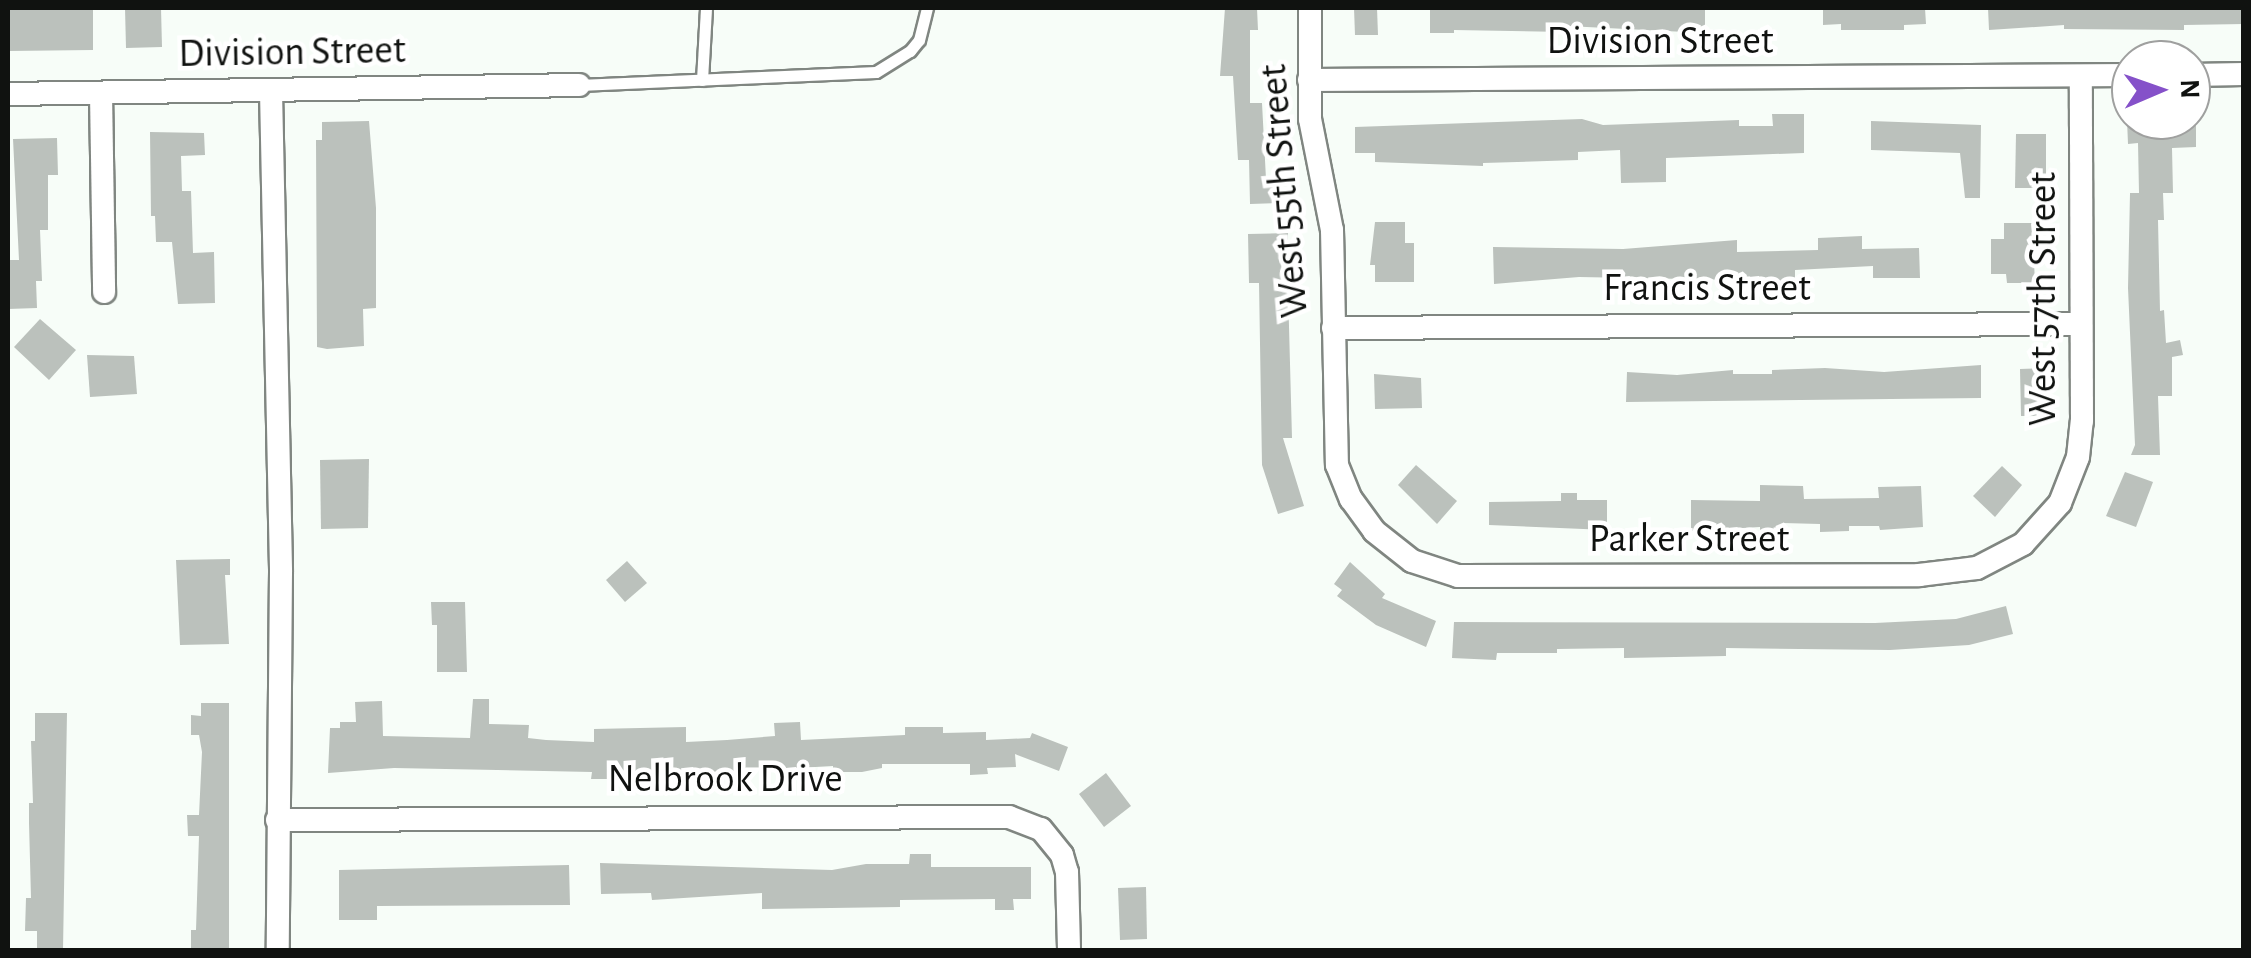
<!DOCTYPE html>
<style>
body{margin:0}
#map{position:relative;width:2251px;height:958px;overflow:hidden;background:#f7fdf8;font-family:"Alegreya Sans",sans-serif}
div>[style]{position:absolute}
.building>*{inset:0;background:#bbc1bc}
.roads{filter:drop-shadow(2px 0 #808681) drop-shadow(-2px 0 #808681) drop-shadow(0 2px #808681) drop-shadow(0 -2px #808681)}
.lane>*{height:11px;margin:-5.5px;padding:0 5.5px;transform-origin:5.5px;border-radius:5.5px;background:#fff}
.street>*{height:22px;margin:-11px;padding:0 11px;transform-origin:11px;border-radius:11px;background:#fff}
span{translate:-50% -50%;white-space:nowrap;text-align:center;line-height:1.15;-webkit-text-stroke:9px #fff;paint-order:stroke}
.street-label{font-size:40px;color:#101210}
.frame{position:absolute;inset:0;border:10px solid #101210;pointer-events:none}
.north{position:absolute;left:2111px;top:40px;width:100px;height:100px;box-sizing:border-box;background:#fff;border:2px solid #9fa09f;border-radius:50%;rotate:88deg;font-size:28px;font-weight:700;line-height:40px;text-align:center;color:#101210}
.north::after{content:'';display:block;margin:auto;width:35px;height:45px;background:#8551c9;clip-path:polygon(50% 0,100% 100%,50% 72%,0 100%)}
</style>
<div id="map">
<div class="building">
<div style="clip-path:polygon(8px 8px,93px 8px,93px 50px,8px 51px)"></div>
<div style="clip-path:polygon(125px 8px,161px 8px,162px 47px,126px 48px)"></div>
<div style="clip-path:polygon(1225px 8px,1257px 8px,1258px 30px,1250px 30px,1250px 103px,1262px 103px,1266px 179px,1278px 179px,1279px 203px,1250px 204px,1249px 160px,1238px 160px,1233px 76px,1220px 76px)"></div>
<div style="clip-path:polygon(1354px 8px,1377px 8px,1378px 35px,1355px 35px)"></div>
<div style="clip-path:polygon(1430px 8px,1705px 8px,1705px 33px,1567px 26px,1567px 32px,1454px 30px,1454px 33px,1430px 33px)"></div>
<div style="clip-path:polygon(1823px 8px,1925px 8px,1926px 24px,1904px 25px,1904px 30px,1841px 30px,1841px 24px,1823px 25px)"></div>
<div style="clip-path:polygon(1988px 8px,2244px 8px,2244px 24px,2184px 25px,2184px 30px,2064px 29px,2064px 25px,1989px 30px)"></div>
<div style="clip-path:polygon(1772px 114px,1804px 114px,1804px 153px,1666px 158px,1666px 182px,1621px 183px,1620px 150px,1578px 152px,1578px 160px,1483px 163px,1483px 166px,1375px 162px,1375px 153px,1355px 153px,1355px 127px,1582px 119px,1603px 125px,1739px 120px,1739px 126px,1773px 126px)"></div>
<div style="clip-path:polygon(2127px 120px,2196px 120px,2196px 147px,2172px 148px,2173px 193px,2163px 193px,2164px 220px,2158px 220px,2160px 311px,2164px 310px,2166px 343px,2180px 340px,2183px 355px,2172px 357px,2172px 396px,2158px 396px,2160px 455px,2131px 455px,2135px 445px,2128px 288px,2130px 193px,2139px 193px,2138px 143px,2128px 144px)"></div>
<div style="clip-path:polygon(369px 121px,376px 208px,376px 308px,363px 309px,364px 346px,327px 349px,317px 347px,316px 140px,322px 140px,322px 122px)"></div>
<div style="clip-path:polygon(1871px 121px,1981px 125px,1980px 198px,1965px 198px,1960px 153px,1871px 150px)"></div>
<div style="clip-path:polygon(150px 132px,204px 133px,205px 155px,181px 156px,182px 191px,191px 191px,193px 253px,214px 252px,215px 303px,178px 304px,172px 242px,156px 242px,155px 216px,151px 216px)"></div>
<div style="clip-path:polygon(2016px 134px,2046px 134px,2046px 188px,2015px 188px)"></div>
<div style="clip-path:polygon(57px 138px,58px 175px,48px 175px,48px 230px,40px 230px,42px 281px,36px 281px,37px 308px,8px 309px,8px 260px,19px 260px,13px 139px)"></div>
<div style="clip-path:polygon(1375px 222px,1405px 222px,1405px 243px,1414px 243px,1414px 282px,1375px 282px,1375px 265px,1370px 265px)"></div>
<div style="clip-path:polygon(2004px 223px,2034px 223px,2040px 262px,2034px 262px,2035px 283px,2007px 283px,2006px 274px,1991px 274px,1991px 239px,2004px 239px)"></div>
<div style="clip-path:polygon(1288px 233px,1288px 256px,1281px 256px,1282px 290px,1288px 289px,1292px 438px,1283px 438px,1304px 506px,1278px 514px,1262px 465px,1259px 283px,1249px 283px,1248px 234px)"></div>
<div style="clip-path:polygon(1862px 236px,1862px 249px,1919px 248px,1920px 278px,1873px 278px,1873px 266px,1795px 270px,1795px 281px,1579px 277px,1494px 284px,1493px 247px,1623px 249px,1737px 240px,1737px 252px,1818px 250px,1818px 238px)"></div>
<div style="clip-path:polygon(40px 319px,76px 350px,49px 380px,14px 347px)"></div>
<div style="clip-path:polygon(87px 355px,134px 356px,137px 394px,90px 397px)"></div>
<div style="clip-path:polygon(1981px 365px,1981px 398px,1626px 402px,1627px 372px,1677px 375px,1733px 370px,1733px 374px,1772px 374px,1772px 370px,1825px 368px,1884px 372px)"></div>
<div style="clip-path:polygon(2047px 368px,2048px 416px,2021px 416px,2020px 369px)"></div>
<div style="clip-path:polygon(1374px 374px,1421px 378px,1422px 408px,1375px 409px)"></div>
<div style="clip-path:polygon(369px 459px,368px 528px,321px 529px,320px 460px)"></div>
<div style="clip-path:polygon(1416px 465px,1457px 501px,1437px 524px,1398px 485px)"></div>
<div style="clip-path:polygon(2002px 466px,2022px 485px,1995px 517px,1973px 496px)"></div>
<div style="clip-path:polygon(2125px 472px,2153px 482px,2136px 527px,2106px 516px)"></div>
<div style="clip-path:polygon(1760px 485px,1803px 486px,1804px 499px,1879px 498px,1878px 487px,1921px 486px,1923px 527px,1880px 530px,1879px 526px,1849px 526px,1849px 531px,1820px 532px,1820px 524px,1783px 523px,1783px 532px,1760px 532px,1760px 527px,1691px 531px,1691px 500px,1760px 501px)"></div>
<div style="clip-path:polygon(1561px 493px,1577px 493px,1577px 500px,1607px 500px,1607px 530px,1489px 525px,1489px 502px,1561px 501px)"></div>
<div style="clip-path:polygon(230px 559px,230px 575px,225px 575px,229px 644px,180px 645px,176px 560px)"></div>
<div style="clip-path:polygon(627px 561px,647px 583px,625px 602px,606px 580px)"></div>
<div style="clip-path:polygon(1350px 562px,1385px 594px,1382px 598px,1436px 621px,1426px 647px,1376px 625px,1337px 596px,1342px 590px,1334px 584px)"></div>
<div style="clip-path:polygon(431px 602px,465px 602px,467px 672px,437px 672px,437px 625px,432px 625px)"></div>
<div style="clip-path:polygon(2006px 606px,2013px 634px,1969px 645px,1890px 650px,1726px 648px,1726px 656px,1624px 658px,1624px 648px,1557px 649px,1557px 653px,1497px 653px,1496px 660px,1452px 658px,1454px 622px,1875px 623px,1956px 619px)"></div>
<div style="clip-path:polygon(473px 699px,489px 699px,489px 724px,529px 725px,528px 738px,546px 740px,594px 742px,594px 729px,686px 727px,686px 742px,727px 740px,775px 736px,774px 723px,800px 722px,801px 740px,905px 735px,905px 727px,943px 727px,943px 733px,986px 732px,986px 740px,1030px 738px,1032px 733px,1068px 747px,1059px 771px,1015px 754px,1016px 767px,987px 768px,988px 774px,970px 775px,970px 764px,882px 764px,882px 768px,862px 772px,833px 772px,833px 766px,706px 773px,615px 771px,615px 779px,591px 779px,592px 772px,394px 768px,328px 773px,330px 728px,340px 728px,340px 722px,356px 722px,355px 702px,382px 701px,383px 736px,470px 738px)"></div>
<div style="clip-path:polygon(201px 703px,229px 703px,229px 950px,191px 950px,191px 930px,196px 930px,199px 836px,188px 836px,187px 815px,199px 815px,202px 752px,199px 735px,191px 735px,191px 715px,201px 716px)"></div>
<div style="clip-path:polygon(35px 713px,67px 713px,63px 950px,37px 950px,37px 931px,25px 931px,26px 898px,31px 898px,29px 823px,29px 803px,33px 803px,31px 741px,35px 741px)"></div>
<div style="clip-path:polygon(1106px 773px,1131px 806px,1104px 827px,1079px 794px)"></div>
<div style="clip-path:polygon(910px 854px,931px 854px,931px 867px,1031px 867px,1031px 899px,1013px 899px,1014px 910px,995px 910px,995px 899px,900px 900px,900px 907px,762px 909px,762px 893px,652px 900px,651px 893px,601px 894px,600px 863px,832px 870px,866px 864px,909px 864px)"></div>
<div style="clip-path:polygon(569px 865px,570px 905px,377px 906px,377px 920px,339px 920px,339px 870px)"></div>
<div style="clip-path:polygon(1146px 887px,1147px 939px,1120px 940px,1118px 888px)"></div>
</div>
<div class="roads">
<div class="lane">
<div style="left:702px;top:80px;width:72px;rotate:-86.8deg"></div>
<div style="left:579px;top:85px;width:297px;rotate:-2.5deg"></div>
<div style="left:876px;top:72px;width:40px;rotate:-32deg"></div>
<div style="left:910px;top:51px;width:14px;rotate:-51deg"></div>
<div style="left:919px;top:40px;width:33px;rotate:-76deg"></div>
</div>
<div class="street">
<div style="left:1310px;top:8px;width:111px;rotate:90deg"></div>
<div style="left:1310px;top:119px;width:113px;rotate:78.8deg"></div>
<div style="left:1332px;top:230px;width:235px;rotate:88.8deg"></div>
<div style="left:1337px;top:465px;width:37px;rotate:68deg"></div>
<div style="left:1351px;top:499px;width:39px;rotate:54deg"></div>
<div style="left:1374px;top:531px;width:48px;rotate:38.3deg"></div>
<div style="left:1412px;top:561px;width:48px;rotate:18.1deg"></div>
<div style="left:1458px;top:576px;width:461px;rotate:-0.1deg"></div>
<div style="left:1919px;top:575px;width:58px;rotate:-6.9deg"></div>
<div style="left:1977px;top:568px;width:52px;rotate:-27.6deg"></div>
<div style="left:2023px;top:544px;width:55px;rotate:-47.9deg"></div>
<div style="left:2060px;top:503px;width:49px;rotate:-68.6deg"></div>
<div style="left:2078px;top:457px;width:36px;rotate:-84deg"></div>
<div style="left:2082px;top:421px;width:345px;rotate:-90.2deg"></div>
<div style="left:2191px;top:75px;width:53px;rotate:-1.1deg"></div>
<div style="left:1309px;top:80px;width:822px;rotate:-0.35deg"></div>
<div style="left:271px;top:91px;width:481px;rotate:88.8deg"></div>
<div style="left:281px;top:572px;width:378px;rotate:90.5deg"></div>
<div style="left:101px;top:93px;width:199px;rotate:89.1deg"></div>
<div style="left:8px;top:94px;width:571px;rotate:-0.9deg"></div>
<div style="left:1333px;top:328px;width:748px;rotate:-0.31deg"></div>
<div style="left:277px;top:820px;width:732px;rotate:-0.23deg"></div>
<div style="left:1009px;top:817px;width:34px;rotate:21deg"></div>
<div style="left:1041px;top:829px;width:33px;rotate:51deg"></div>
<div style="left:1062px;top:855px;width:18px;rotate:74deg"></div>
<div style="left:1067px;top:872px;width:78px;rotate:88.5deg"></div>
</div>
</div>
<div class="street-label">
<span style="left:1660px;top:41px">Division Street</span>
<span style="left:292px;top:52px;rotate:-1deg">Division Street</span>
<span style="left:1284px;top:191px;rotate:-95deg">West 55th Street</span>
<span style="left:1707px;top:288px">Francis Street</span>
<span style="left:2043px;top:299px;rotate:-90deg">West 57th Street</span>
<span style="left:1689px;top:539px">Parker Street</span>
<span style="left:725px;top:779px">Nelbrook Drive</span>
</div>
<div class="frame"></div>
<div class="north">N</div>
</div>
